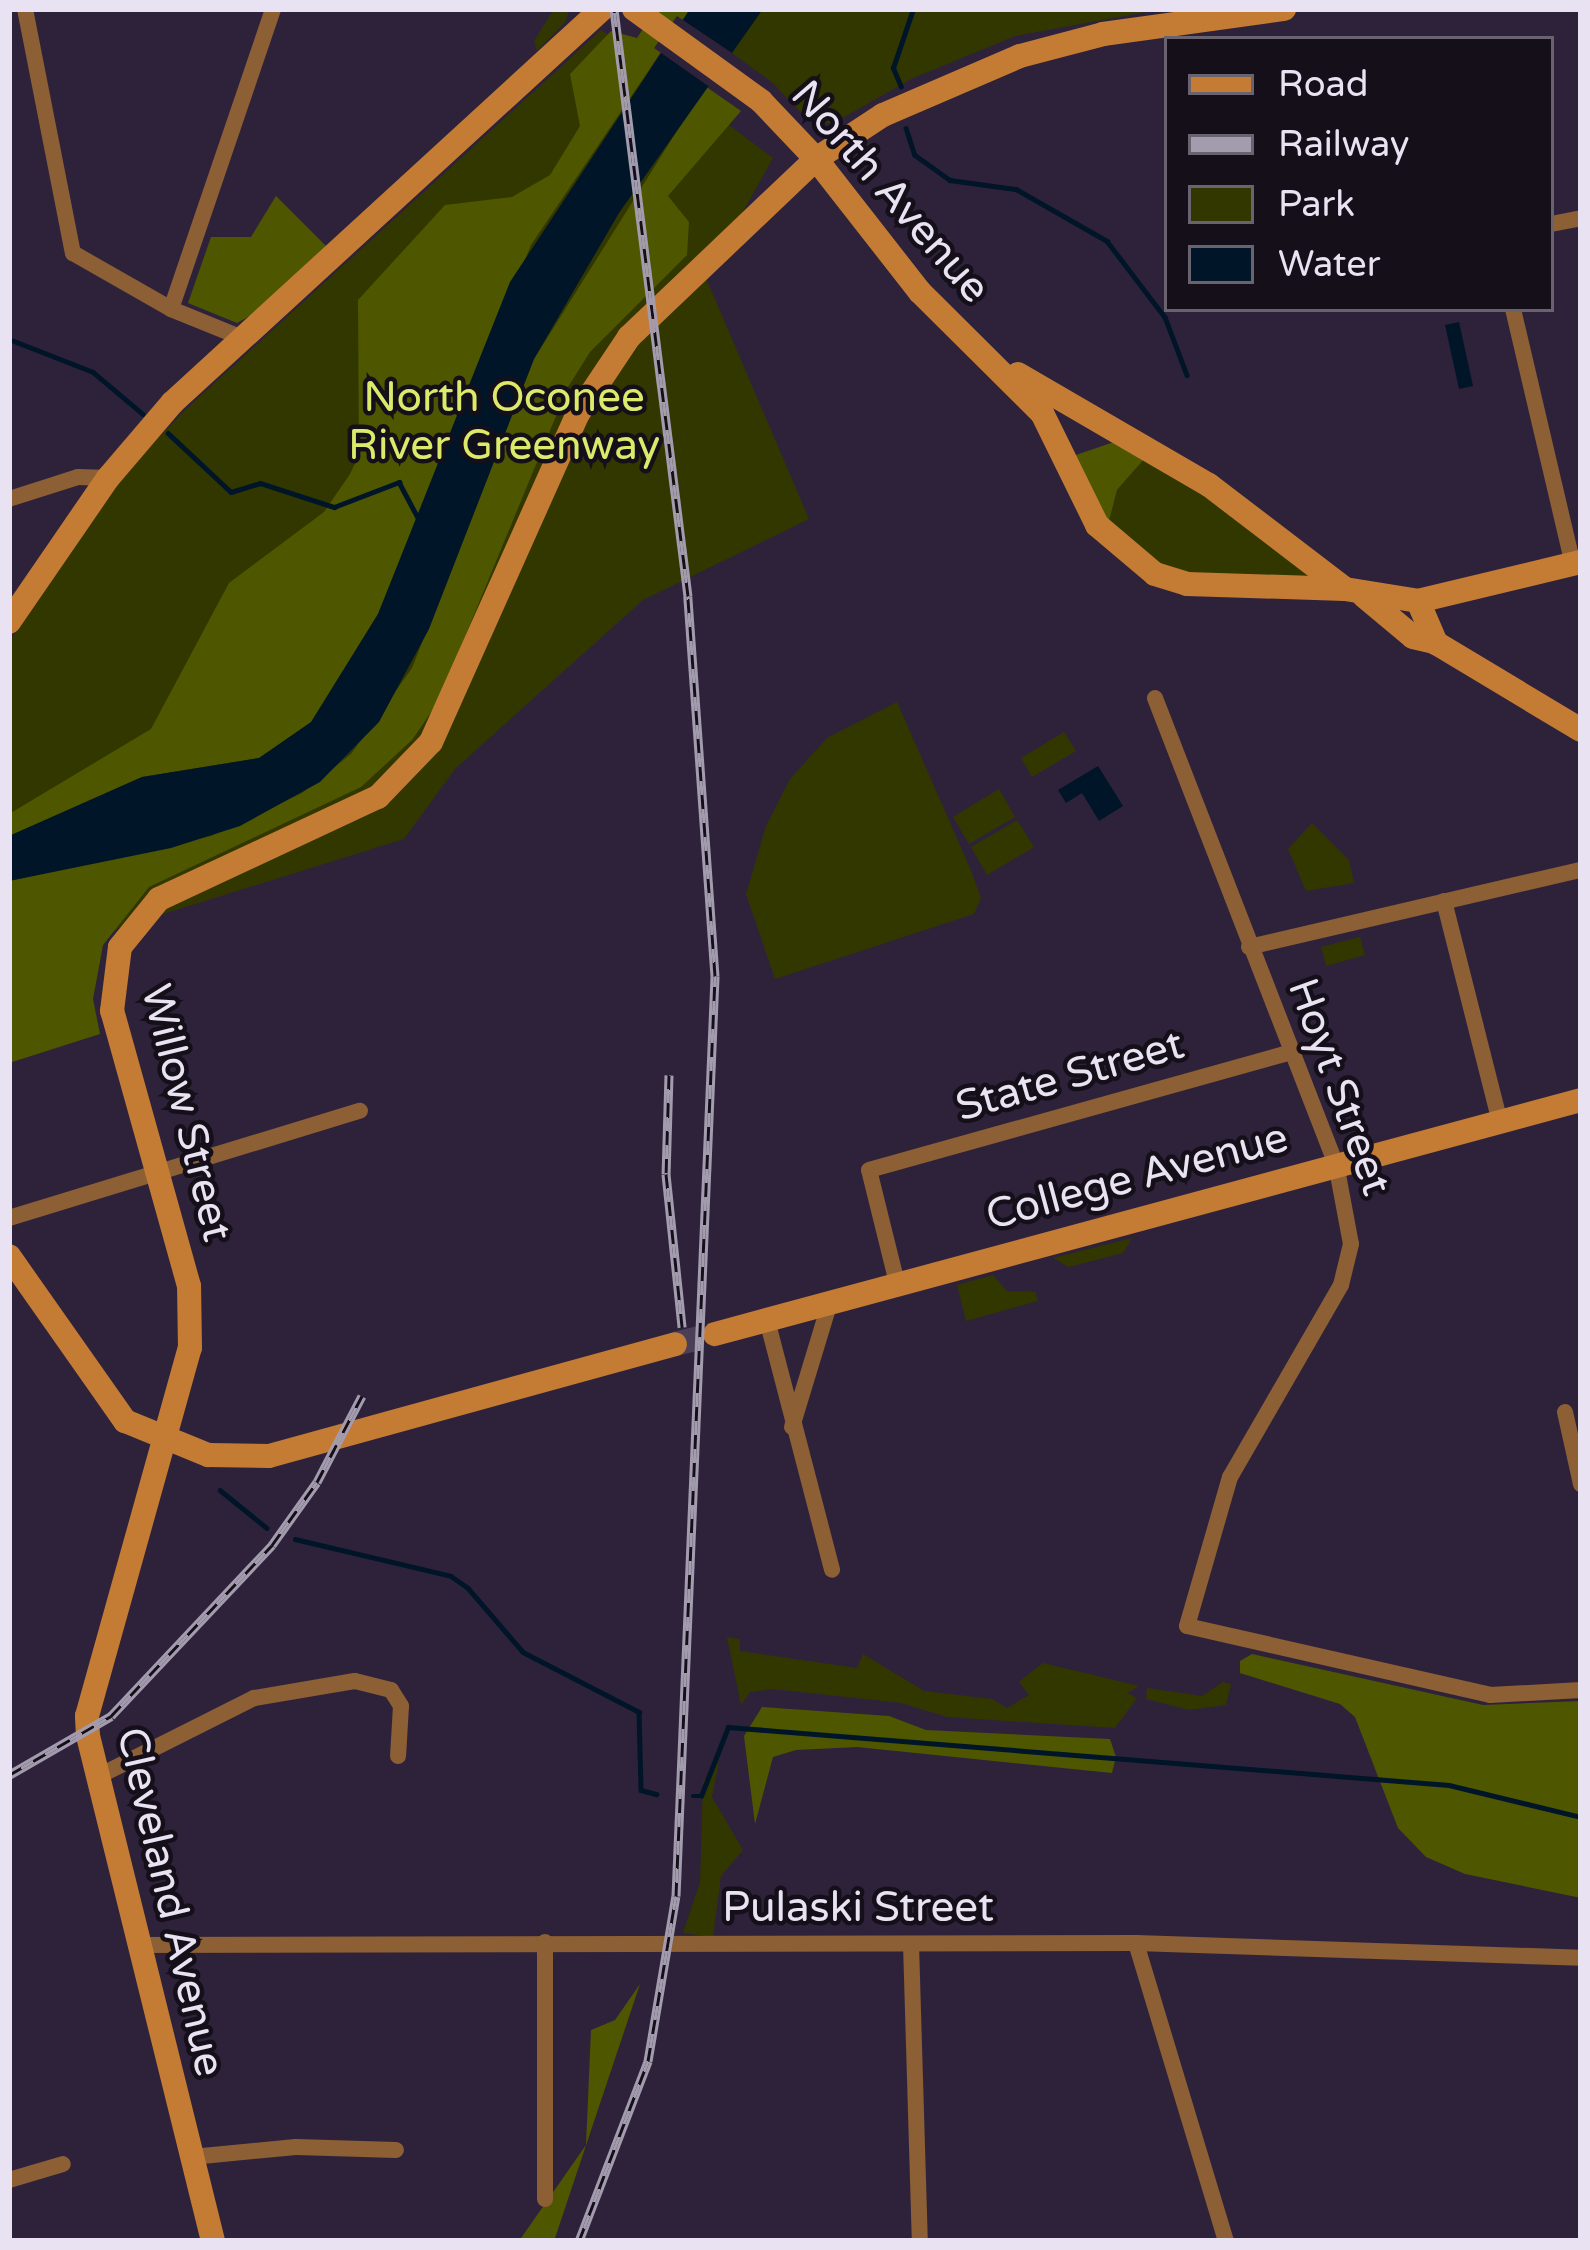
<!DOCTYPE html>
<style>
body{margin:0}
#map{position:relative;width:1590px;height:2250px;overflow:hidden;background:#2e223b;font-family:"Varela Round",sans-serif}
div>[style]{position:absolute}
.green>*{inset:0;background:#323700}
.forest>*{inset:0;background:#4f5600}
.water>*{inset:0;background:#001528}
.pier>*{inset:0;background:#2e223b}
.stream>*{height:4.5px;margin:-2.25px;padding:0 2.25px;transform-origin:2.25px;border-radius:2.25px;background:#001528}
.secondary-tunnel>*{height:24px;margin-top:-12px;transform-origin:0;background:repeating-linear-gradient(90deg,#4a3f56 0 24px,transparent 0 36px)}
.street>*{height:16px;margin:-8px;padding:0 8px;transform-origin:8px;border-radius:8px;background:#8c5f35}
.secondary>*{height:24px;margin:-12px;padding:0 12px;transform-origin:12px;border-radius:12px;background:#c47c34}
.rail>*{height:9px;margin-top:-4.5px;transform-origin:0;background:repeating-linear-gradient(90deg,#140f19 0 14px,#a39bae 0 28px);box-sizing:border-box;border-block:3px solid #a39bae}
span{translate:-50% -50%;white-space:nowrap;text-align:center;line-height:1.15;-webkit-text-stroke:9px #140f19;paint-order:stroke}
.street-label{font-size:42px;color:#e9e2f2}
.park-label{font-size:42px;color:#dbea6b}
.frame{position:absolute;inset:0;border:12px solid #e9e2f2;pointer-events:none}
.legend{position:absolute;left:1164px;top:36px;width:390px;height:276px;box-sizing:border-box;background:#140f19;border:3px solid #696370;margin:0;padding:15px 21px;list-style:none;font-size:36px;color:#e9e2f2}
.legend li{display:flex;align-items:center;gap:24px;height:60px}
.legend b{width:60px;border:3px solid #696370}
</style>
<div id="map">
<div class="green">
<div style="clip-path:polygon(554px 9px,569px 9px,566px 21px,537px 51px,534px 41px)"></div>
<div style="clip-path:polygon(671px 9px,1162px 9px,1015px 36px,911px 79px,832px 124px,806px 118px,773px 83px)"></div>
<div style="clip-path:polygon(601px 30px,773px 158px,706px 278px,809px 519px,643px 600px,455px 769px,404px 839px,118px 928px,9px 1021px,9px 642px,128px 470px,183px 412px)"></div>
<div style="clip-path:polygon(1145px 458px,1228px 508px,1317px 583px,1170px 573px,1107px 530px,1117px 490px)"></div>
<div style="clip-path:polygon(897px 702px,970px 868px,981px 898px,974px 914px,775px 979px,746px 894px,766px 826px,790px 779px,827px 738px)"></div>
<div style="clip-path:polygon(1064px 732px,1076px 751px,1032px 777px,1021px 758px)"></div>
<div style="clip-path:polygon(999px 789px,1015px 817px,969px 844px,953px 817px)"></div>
<div style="clip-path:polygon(1017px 820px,1034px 847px,987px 875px,971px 847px)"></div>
<div style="clip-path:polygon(1312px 823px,1349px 860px,1354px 883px,1306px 891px,1288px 849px)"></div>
<div style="clip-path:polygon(1360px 937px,1365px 955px,1326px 966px,1321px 947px)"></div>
<div style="clip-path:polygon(1132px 1238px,1123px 1253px,1069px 1267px,1053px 1258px)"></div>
<div style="clip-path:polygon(993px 1275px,1007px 1291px,1035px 1292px,1038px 1301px,966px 1321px,957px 1285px)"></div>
<div style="clip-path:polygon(727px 1637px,740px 1639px,740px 1651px,857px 1668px,863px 1654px,924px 1691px,992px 1699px,1007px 1708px,1029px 1695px,1019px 1682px,1043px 1663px,1139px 1686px,1127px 1693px,1137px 1698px,1115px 1728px,947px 1717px,901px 1703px,773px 1689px,750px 1692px,741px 1705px)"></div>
<div style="clip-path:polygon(1223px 1682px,1231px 1684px,1226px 1705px,1189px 1710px,1146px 1699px,1147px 1688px,1202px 1696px)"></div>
<div style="clip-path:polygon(719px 1761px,712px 1797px,743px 1850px,721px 1876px,713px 1937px,683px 1933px,700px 1882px,703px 1782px)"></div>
</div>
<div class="forest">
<div style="clip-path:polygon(656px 9px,690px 9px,531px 245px,378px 614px,312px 722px,259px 758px,142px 777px,9px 836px,9px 814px,151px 729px,229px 583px,324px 512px,350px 474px,359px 455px,358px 300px,445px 205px,512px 197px,550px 175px,580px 126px,570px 74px,611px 31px,637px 38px)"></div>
<div style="clip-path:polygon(705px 86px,741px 111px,668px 196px,689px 222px,687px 255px,590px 352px,568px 387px,438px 702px,412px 740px,361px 787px,149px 887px,103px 945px,93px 999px,100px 1034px,9px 1063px,9px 881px,211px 836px,302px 793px,351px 754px,412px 668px,534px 359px)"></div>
<div style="clip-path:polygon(276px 196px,329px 249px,280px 299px,237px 323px,188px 303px,211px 237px,251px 237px)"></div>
<div style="clip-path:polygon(1114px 442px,1145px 458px,1117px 490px,1107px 529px,1073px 456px)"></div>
<div style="clip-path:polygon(1252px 1654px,1483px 1705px,1581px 1701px,1581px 1898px,1465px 1874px,1426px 1857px,1398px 1828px,1355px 1717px,1340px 1704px,1240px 1673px,1240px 1661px)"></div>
<div style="clip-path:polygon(762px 1707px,889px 1716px,926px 1730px,1110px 1739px,1116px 1757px,1112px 1773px,857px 1747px,796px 1750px,773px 1757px,755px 1824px,744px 1736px)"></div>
<div style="clip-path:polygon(640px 1984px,554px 2241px,519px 2241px,586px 2145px,591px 2030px,615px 2020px)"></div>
</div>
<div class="water">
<div style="clip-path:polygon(690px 9px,763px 9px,619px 213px,534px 359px,429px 629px,379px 722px,320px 782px,240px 826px,171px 848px,9px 881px,9px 836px,142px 777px,259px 758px,311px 722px,378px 614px,510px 282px)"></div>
<div style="clip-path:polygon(1459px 322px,1473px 386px,1459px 389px,1445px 325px)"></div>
<div style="clip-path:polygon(1098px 766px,1123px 806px,1099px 821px,1082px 793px,1066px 803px,1058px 790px)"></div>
</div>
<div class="pier">
<div style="clip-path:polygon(677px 16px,735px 55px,711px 88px,654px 48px)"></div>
</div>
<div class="stream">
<div style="left:901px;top:87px;width:21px;rotate:-113deg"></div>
<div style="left:893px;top:68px;width:62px;rotate:-71.3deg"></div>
<div style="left:906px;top:128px;width:28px;rotate:72deg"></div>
<div style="left:915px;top:155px;width:43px;rotate:35.5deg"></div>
<div style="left:950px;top:180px;width:67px;rotate:7.8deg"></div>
<div style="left:1016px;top:189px;width:105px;rotate:29.7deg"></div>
<div style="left:1107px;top:241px;width:96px;rotate:52.7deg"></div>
<div style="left:1165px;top:317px;width:62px;rotate:69.2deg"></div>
<div style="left:9px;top:339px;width:90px;rotate:21.4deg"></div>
<div style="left:93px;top:372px;width:65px;rotate:40deg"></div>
<div style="left:168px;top:433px;width:86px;rotate:43.1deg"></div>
<div style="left:231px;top:492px;width:30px;rotate:-17deg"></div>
<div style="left:260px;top:483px;width:78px;rotate:18deg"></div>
<div style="left:334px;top:507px;width:70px;rotate:-21deg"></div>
<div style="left:399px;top:482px;width:40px;rotate:62deg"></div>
<div style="left:220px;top:1490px;width:60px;rotate:39deg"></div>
<div style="left:295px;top:1539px;width:160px;rotate:13.3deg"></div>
<div style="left:451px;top:1576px;width:21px;rotate:35deg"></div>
<div style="left:468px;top:1588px;width:84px;rotate:49.3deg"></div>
<div style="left:523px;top:1652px;width:131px;rotate:27.3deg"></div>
<div style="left:639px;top:1712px;width:78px;rotate:88.5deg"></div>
<div style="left:641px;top:1790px;width:16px;rotate:15deg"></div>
<div style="left:693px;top:1796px;width:8px"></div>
<div style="left:701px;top:1796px;width:74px;rotate:-68.6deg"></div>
<div style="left:728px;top:1727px;width:723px;rotate:4.6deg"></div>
<div style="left:1449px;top:1785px;width:136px;rotate:13.6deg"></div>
</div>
<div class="secondary-tunnel">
<div style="left:675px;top:1344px;width:41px;rotate:-14deg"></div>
</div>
<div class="street">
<div style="left:25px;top:9px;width:249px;rotate:78.9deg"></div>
<div style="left:73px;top:253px;width:113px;rotate:29.7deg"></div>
<div style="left:171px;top:309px;width:80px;rotate:22.1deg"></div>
<div style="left:1551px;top:224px;width:31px;rotate:-11deg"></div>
<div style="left:171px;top:309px;width:317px;rotate:-71.2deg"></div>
<div style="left:1513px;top:309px;width:262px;rotate:76.8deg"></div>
<div style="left:9px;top:499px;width:72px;rotate:-17.7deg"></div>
<div style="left:78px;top:477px;width:30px;rotate:2deg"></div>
<div style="left:1155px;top:698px;width:500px;rotate:68.8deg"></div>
<div style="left:1336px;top:1164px;width:81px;rotate:79.4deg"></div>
<div style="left:1351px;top:1244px;width:42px;rotate:103.7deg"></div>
<div style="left:1341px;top:1285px;width:222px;rotate:120deg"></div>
<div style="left:1230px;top:1477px;width:155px;rotate:106.1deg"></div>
<div style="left:1187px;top:1626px;width:311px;rotate:12.8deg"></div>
<div style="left:1490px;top:1695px;width:91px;rotate:-3.1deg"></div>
<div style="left:1444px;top:901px;width:228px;rotate:75.8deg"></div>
<div style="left:1249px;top:947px;width:341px;rotate:-13.1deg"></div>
<div style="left:9px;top:1218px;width:367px;rotate:-17deg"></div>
<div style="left:897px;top:1283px;width:116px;rotate:-103.9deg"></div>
<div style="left:869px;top:1170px;width:438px;rotate:-15.6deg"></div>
<div style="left:767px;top:1320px;width:258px;rotate:75.4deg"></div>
<div style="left:1565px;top:1412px;width:74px;rotate:77.5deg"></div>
<div style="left:792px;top:1427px;width:131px;rotate:-73.1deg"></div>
<div style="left:95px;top:1778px;width:178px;rotate:-26.7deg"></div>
<div style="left:254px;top:1698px;width:102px;rotate:-9.6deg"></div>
<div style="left:355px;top:1681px;width:37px;rotate:14deg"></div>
<div style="left:391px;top:1690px;width:19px;rotate:58deg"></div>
<div style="left:401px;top:1706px;width:50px;rotate:93.4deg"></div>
<div style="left:1136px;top:1943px;width:311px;rotate:73.2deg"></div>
<div style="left:911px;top:1944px;width:297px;rotate:88.3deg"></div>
<div style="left:136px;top:1945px;width:1000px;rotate:-0.11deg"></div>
<div style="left:1136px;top:1943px;width:445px;rotate:1.9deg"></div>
<div style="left:192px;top:2157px;width:104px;rotate:-5.5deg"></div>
<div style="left:296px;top:2147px;width:100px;rotate:1.7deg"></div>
<div style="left:9px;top:2180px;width:56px;rotate:-16.5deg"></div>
<div style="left:545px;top:2199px;width:257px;rotate:-90deg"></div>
</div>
<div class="secondary">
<div style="left:634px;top:9px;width:157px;rotate:35.9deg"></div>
<div style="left:761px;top:101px;width:80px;rotate:46.5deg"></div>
<div style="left:816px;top:159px;width:169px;rotate:52deg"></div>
<div style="left:920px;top:292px;width:172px;rotate:44.8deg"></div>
<div style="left:1042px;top:413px;width:125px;rotate:63.8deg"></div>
<div style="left:1097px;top:525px;width:76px;rotate:40.2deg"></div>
<div style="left:1155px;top:574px;width:34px;rotate:17deg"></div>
<div style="left:1187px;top:584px;width:158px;rotate:1.8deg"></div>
<div style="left:1345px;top:589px;width:74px;rotate:9.3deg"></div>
<div style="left:1418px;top:601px;width:168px;rotate:-13.5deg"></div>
<div style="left:1018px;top:374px;width:221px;rotate:30.2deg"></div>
<div style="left:1209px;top:485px;width:171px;rotate:37.4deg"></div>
<div style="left:1364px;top:596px;width:64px;rotate:39.9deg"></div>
<div style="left:1413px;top:637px;width:22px;rotate:13deg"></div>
<div style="left:1418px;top:601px;width:46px;rotate:66.8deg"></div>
<div style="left:1436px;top:643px;width:169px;rotate:31deg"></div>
<div style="left:9px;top:622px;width:175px;rotate:-55.5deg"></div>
<div style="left:108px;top:478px;width:99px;rotate:-49.5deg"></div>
<div style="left:172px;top:403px;width:583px;rotate:-42.5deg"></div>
<div style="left:9px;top:1256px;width:202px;rotate:54.9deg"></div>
<div style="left:125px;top:1421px;width:90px;rotate:22.3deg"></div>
<div style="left:208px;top:1455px;width:61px;rotate:0.9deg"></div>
<div style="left:269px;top:1456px;width:421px;rotate:-15.4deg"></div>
<div style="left:715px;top:1334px;width:897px;rotate:-15.12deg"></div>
<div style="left:213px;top:2241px;width:520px;rotate:-103.9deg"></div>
<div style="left:88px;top:1736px;width:20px;rotate:-93deg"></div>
<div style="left:87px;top:1716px;width:382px;rotate:-74.4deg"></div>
<div style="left:190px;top:1348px;width:62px;rotate:-90.9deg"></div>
<div style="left:189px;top:1286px;width:286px;rotate:-105.6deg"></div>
<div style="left:112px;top:1011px;width:64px;rotate:-82.9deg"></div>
<div style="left:120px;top:947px;width:62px;rotate:-50.9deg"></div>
<div style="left:159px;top:899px;width:242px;rotate:-25deg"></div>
<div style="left:378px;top:797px;width:76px;rotate:-46.1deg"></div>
<div style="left:431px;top:742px;width:358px;rotate:-65.9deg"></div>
<div style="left:577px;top:415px;width:94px;rotate:-56.3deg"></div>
<div style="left:629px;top:337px;width:258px;rotate:-43.6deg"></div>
<div style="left:816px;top:159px;width:80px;rotate:-33.3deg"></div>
<div style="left:883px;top:115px;width:149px;rotate:-23.3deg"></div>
<div style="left:1020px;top:56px;width:86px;rotate:-14.8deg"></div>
<div style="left:1103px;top:34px;width:183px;rotate:-7.9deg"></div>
</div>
<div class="rail">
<div style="left:669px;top:1075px;width:99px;rotate:91.7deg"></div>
<div style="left:666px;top:1174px;width:154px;rotate:84deg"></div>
<div style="left:9px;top:1775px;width:118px;rotate:-30deg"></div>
<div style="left:111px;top:1716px;width:235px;rotate:-46.7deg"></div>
<div style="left:272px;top:1545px;width:77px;rotate:-54.5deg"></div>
<div style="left:317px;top:1482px;width:97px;rotate:-62.4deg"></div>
<div style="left:579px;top:2241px;width:193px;rotate:-69deg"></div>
<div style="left:648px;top:2061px;width:167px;rotate:-80.4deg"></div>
<div style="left:676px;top:1896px;width:921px;rotate:-87.57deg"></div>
<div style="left:715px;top:976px;width:381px;rotate:-94.1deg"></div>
<div style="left:688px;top:596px;width:592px;rotate:-97.19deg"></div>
</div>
<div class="street-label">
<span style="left:890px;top:192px;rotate:49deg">North Avenue</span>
<span style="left:1070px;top:1076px;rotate:-16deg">State Street</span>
<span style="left:1339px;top:1087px;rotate:70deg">Hoyt Street</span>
<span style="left:186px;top:1113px;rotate:76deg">Willow Street</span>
<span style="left:1137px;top:1177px;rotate:-15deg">College Avenue</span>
<span style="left:170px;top:1902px;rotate:77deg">Cleveland Avenue</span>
<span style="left:858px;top:1908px">Pulaski Street</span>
</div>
<div class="park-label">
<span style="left:504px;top:422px">North Oconee<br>River Greenway</span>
</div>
<div class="frame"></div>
<ul class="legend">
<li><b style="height:15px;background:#c47c34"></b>Road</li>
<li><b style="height:15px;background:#a39bae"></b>Railway</li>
<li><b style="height:33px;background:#323700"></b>Park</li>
<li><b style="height:33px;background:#001528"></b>Water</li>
</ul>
</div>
